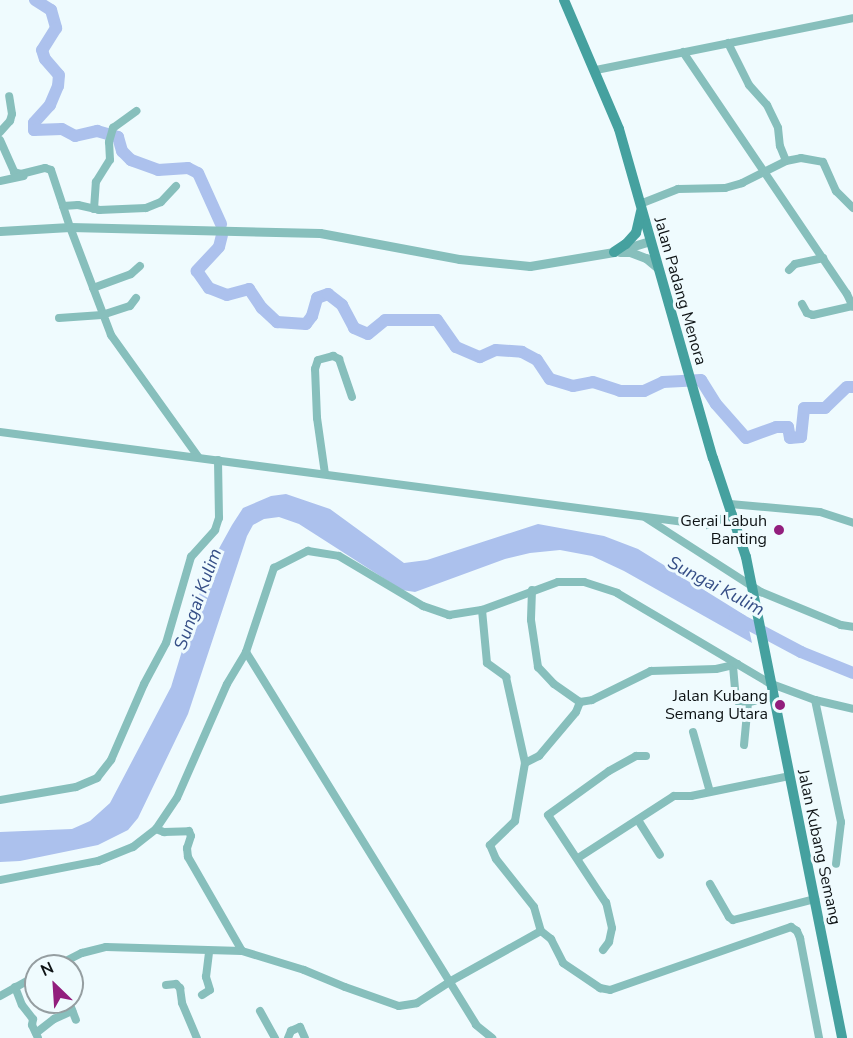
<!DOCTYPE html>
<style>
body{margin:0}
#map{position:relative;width:853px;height:1038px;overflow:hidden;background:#effbfe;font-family:"Nunito Sans",sans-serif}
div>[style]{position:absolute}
.water>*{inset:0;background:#acc1ed}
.river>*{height:12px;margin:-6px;padding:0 6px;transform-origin:6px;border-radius:6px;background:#acc1ed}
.minor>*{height:8px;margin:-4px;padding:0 4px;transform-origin:4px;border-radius:4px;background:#87bfbc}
.tertiary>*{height:9px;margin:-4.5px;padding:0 4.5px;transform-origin:4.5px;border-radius:4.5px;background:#87bfbc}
.secondary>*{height:10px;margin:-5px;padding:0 5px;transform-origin:5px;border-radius:5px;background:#45a19f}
.dots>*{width:16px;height:16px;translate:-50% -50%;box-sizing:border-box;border:3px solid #effbfe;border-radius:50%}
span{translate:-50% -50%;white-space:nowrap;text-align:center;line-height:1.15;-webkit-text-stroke:6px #effbfe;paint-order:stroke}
.street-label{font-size:16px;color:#0e1315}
.poi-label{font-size:16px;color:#0e1315}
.right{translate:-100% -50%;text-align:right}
.water-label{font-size:18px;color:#364f87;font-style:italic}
.north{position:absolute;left:24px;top:954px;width:60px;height:60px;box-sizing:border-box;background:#effbfe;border:2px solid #959ea1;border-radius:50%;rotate:335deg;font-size:16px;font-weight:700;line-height:24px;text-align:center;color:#0e1315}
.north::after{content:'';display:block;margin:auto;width:21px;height:27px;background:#921e7d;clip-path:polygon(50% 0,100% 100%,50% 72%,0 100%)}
</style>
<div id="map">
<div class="water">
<div style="clip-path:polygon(286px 494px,330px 509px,404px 563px,427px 560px,538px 524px,604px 536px,638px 549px,746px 616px,752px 643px,624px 571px,592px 556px,560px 550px,530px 553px,505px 559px,415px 592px,402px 590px,299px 524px,279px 517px,264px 519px,253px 525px,247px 536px,188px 714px,138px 818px,128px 830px,98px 845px,20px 861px,0 862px,0 832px,72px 829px,90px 821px,110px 803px,171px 687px,206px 572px,232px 525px,243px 508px,271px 496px)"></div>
</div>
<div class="river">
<div style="left:35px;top:0;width:19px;rotate:32deg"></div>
<div style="left:51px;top:10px;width:19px;rotate:74deg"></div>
<div style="left:56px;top:28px;width:26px;rotate:122deg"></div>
<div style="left:42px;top:50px;width:9px;rotate:72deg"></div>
<div style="left:45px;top:59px;width:21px;rotate:49deg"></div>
<div style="left:59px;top:75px;width:11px;rotate:95deg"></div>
<div style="left:58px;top:86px;width:21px;rotate:113deg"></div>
<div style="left:50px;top:105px;width:24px;rotate:132deg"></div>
<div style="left:34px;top:123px;width:7px;rotate:90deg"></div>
<div style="left:34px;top:130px;width:28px;rotate:-2deg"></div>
<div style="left:62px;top:129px;width:15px;rotate:28deg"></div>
<div style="left:75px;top:136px;width:23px;rotate:-13deg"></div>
<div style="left:97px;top:131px;width:22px;rotate:16deg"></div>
<div style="left:118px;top:137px;width:15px;rotate:74deg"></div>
<div style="left:122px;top:151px;width:13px;rotate:45deg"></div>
<div style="left:131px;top:160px;width:29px;rotate:20deg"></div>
<div style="left:158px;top:170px;width:30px;rotate:-4deg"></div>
<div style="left:188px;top:168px;width:11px;rotate:27deg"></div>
<div style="left:198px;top:173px;width:56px;rotate:65.7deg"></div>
<div style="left:222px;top:235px;width:12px;rotate:104deg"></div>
<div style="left:219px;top:247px;width:33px;rotate:133deg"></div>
<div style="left:197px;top:271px;width:21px;rotate:55deg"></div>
<div style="left:209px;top:288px;width:19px;rotate:21deg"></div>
<div style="left:227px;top:295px;width:23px;rotate:-15deg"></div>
<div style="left:249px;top:289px;width:23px;rotate:56deg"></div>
<div style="left:262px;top:308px;width:21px;rotate:43deg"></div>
<div style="left:277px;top:322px;width:29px;rotate:4deg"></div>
<div style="left:306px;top:324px;width:10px;rotate:-53deg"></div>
<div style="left:312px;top:316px;width:19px;rotate:-74deg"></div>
<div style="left:317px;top:298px;width:12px;rotate:-20deg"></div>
<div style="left:328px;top:294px;width:18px;rotate:38deg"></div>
<div style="left:342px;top:305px;width:26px;rotate:62deg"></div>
<div style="left:354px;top:328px;width:15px;rotate:23deg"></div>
<div style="left:368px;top:334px;width:22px;rotate:-39deg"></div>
<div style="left:385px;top:320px;width:52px"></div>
<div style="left:437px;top:320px;width:33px;rotate:55deg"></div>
<div style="left:456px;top:347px;width:26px;rotate:23deg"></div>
<div style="left:480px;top:357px;width:17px;rotate:-24deg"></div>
<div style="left:496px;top:350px;width:26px;rotate:4deg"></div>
<div style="left:522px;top:352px;width:17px;rotate:28deg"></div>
<div style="left:537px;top:360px;width:23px;rotate:56deg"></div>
<div style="left:550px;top:379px;width:24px;rotate:17deg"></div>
<div style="left:573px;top:386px;width:20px;rotate:-11deg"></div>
<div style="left:593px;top:382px;width:28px;rotate:18deg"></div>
<div style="left:620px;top:391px;width:24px"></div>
<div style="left:644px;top:391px;width:21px;rotate:-25deg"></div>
<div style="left:663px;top:382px;width:38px;rotate:-3deg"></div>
<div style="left:701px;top:380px;width:28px;rotate:58deg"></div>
<div style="left:716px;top:404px;width:45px;rotate:48.6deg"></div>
<div style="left:746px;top:438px;width:32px;rotate:-20deg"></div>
<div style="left:776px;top:427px;width:12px"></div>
<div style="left:788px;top:427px;width:11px;rotate:80deg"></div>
<div style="left:790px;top:438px;width:11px;rotate:-5deg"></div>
<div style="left:801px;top:437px;width:29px;rotate:-84deg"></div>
<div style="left:804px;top:408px;width:21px"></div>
<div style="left:825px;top:408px;width:30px;rotate:-44deg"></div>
<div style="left:847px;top:387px;width:6px"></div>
<div style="left:735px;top:617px;width:75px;rotate:27.9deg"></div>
<div style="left:801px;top:652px;width:56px;rotate:22deg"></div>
</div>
<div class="minor">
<div style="left:728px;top:43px;width:47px;rotate:63.4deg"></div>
<div style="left:749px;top:85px;width:27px;rotate:48deg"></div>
<div style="left:767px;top:105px;width:25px;rotate:64deg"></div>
<div style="left:778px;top:128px;width:18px;rotate:84deg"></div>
<div style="left:780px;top:146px;width:16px;rotate:68deg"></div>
<div style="left:683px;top:52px;width:292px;rotate:55.9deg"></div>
<div style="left:847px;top:294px;width:14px;rotate:65deg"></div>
<div style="left:596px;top:70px;width:262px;rotate:-11.4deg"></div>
<div style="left:0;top:132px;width:15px;rotate:-48deg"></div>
<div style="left:10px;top:121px;width:7px;rotate:-74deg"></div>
<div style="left:12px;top:114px;width:18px;rotate:-99deg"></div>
<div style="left:0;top:140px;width:35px;rotate:66deg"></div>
<div style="left:14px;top:172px;width:7px;rotate:16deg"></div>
<div style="left:21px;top:174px;width:25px;rotate:-14deg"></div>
<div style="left:45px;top:168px;width:6px;rotate:18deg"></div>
<div style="left:51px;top:170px;width:60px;rotate:71.6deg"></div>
<div style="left:70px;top:227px;width:116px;rotate:69.2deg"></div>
<div style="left:111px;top:335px;width:151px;rotate:54.4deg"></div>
<div style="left:0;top:181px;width:24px;rotate:-12deg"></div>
<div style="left:640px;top:204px;width:41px;rotate:-21.5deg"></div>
<div style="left:678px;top:189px;width:47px;rotate:-1.2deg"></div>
<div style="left:725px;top:188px;width:18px;rotate:-16deg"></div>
<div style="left:742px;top:183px;width:49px;rotate:-26.6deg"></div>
<div style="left:786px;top:161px;width:15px;rotate:-11deg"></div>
<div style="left:801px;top:158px;width:22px;rotate:10deg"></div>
<div style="left:823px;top:162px;width:32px;rotate:66deg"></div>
<div style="left:836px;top:191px;width:24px;rotate:45deg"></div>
<div style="left:63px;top:206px;width:15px;rotate:-4deg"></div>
<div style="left:78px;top:205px;width:22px;rotate:13deg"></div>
<div style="left:99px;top:210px;width:47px;rotate:-2.4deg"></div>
<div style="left:146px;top:208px;width:16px;rotate:-22deg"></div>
<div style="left:161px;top:202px;width:22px;rotate:-47deg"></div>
<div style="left:94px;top:209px;width:27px;rotate:-86deg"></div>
<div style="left:96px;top:182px;width:26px;rotate:-58deg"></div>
<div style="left:110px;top:160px;width:18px;rotate:-93deg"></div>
<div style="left:109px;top:142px;width:15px;rotate:-74deg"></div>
<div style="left:113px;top:128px;width:29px;rotate:-36deg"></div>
<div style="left:789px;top:270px;width:8px;rotate:-45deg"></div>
<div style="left:795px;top:264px;width:29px;rotate:-12deg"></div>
<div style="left:93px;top:288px;width:40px;rotate:-20.2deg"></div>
<div style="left:131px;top:274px;width:12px;rotate:-42deg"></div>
<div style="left:802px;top:304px;width:10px;rotate:61deg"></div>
<div style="left:807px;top:313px;width:6px;rotate:18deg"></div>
<div style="left:813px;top:315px;width:41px;rotate:-12.7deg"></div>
<div style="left:59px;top:318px;width:43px;rotate:-4deg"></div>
<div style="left:102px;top:315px;width:29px;rotate:-18deg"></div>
<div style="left:130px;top:306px;width:10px;rotate:-53deg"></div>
<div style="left:0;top:432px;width:713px;rotate:7.49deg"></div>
<div style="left:707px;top:525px;width:28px;rotate:-23deg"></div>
<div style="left:325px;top:474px;width:57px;rotate:-98.1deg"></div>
<div style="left:317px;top:418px;width:49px;rotate:-92.3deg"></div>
<div style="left:315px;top:369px;width:9px;rotate:-72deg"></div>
<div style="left:318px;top:360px;width:16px;rotate:-15deg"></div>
<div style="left:333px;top:356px;width:7px;rotate:27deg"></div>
<div style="left:339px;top:359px;width:40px;rotate:71.1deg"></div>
<div style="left:730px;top:504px;width:90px;rotate:5.1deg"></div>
<div style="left:820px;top:512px;width:35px;rotate:18deg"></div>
<div style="left:646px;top:518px;width:137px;rotate:32.8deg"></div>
<div style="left:761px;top:592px;width:87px;rotate:22.4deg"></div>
<div style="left:841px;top:625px;width:12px;rotate:9deg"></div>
<div style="left:532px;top:590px;width:30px;rotate:92deg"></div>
<div style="left:531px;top:620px;width:48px;rotate:81.5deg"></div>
<div style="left:538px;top:667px;width:23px;rotate:47deg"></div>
<div style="left:554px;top:684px;width:32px;rotate:35deg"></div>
<div style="left:580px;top:702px;width:12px;rotate:-9deg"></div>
<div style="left:592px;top:700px;width:66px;rotate:-26.2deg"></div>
<div style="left:651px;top:671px;width:65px;rotate:-1.8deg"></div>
<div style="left:716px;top:669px;width:22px;rotate:-13deg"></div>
<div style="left:482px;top:610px;width:53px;rotate:84.6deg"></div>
<div style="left:487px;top:663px;width:24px;rotate:36deg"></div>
<div style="left:506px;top:677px;width:88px;rotate:77.5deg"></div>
<div style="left:525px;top:763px;width:59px;rotate:99.8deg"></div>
<div style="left:515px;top:821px;width:35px;rotate:136deg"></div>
<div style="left:490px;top:845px;width:15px;rotate:67deg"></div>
<div style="left:496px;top:859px;width:61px;rotate:51.6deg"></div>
<div style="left:534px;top:907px;width:25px;rotate:74deg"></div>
<div style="left:541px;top:931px;width:13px;rotate:39deg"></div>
<div style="left:551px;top:939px;width:27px;rotate:63deg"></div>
<div style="left:563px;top:963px;width:45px;rotate:34deg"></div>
<div style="left:600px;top:988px;width:10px;rotate:11deg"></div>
<div style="left:610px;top:990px;width:192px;rotate:-19.2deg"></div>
<div style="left:791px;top:927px;width:7px;rotate:34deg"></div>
<div style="left:797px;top:931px;width:8px;rotate:67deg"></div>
<div style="left:800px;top:938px;width:102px;rotate:79.2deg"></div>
<div style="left:246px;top:652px;width:438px;rotate:58.3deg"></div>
<div style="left:476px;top:1025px;width:21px;rotate:39deg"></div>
<div style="left:733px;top:666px;width:34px;rotate:85deg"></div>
<div style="left:736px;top:700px;width:6px;rotate:39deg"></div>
<div style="left:741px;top:704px;width:32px;rotate:-13deg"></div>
<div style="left:815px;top:700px;width:125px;rotate:78deg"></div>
<div style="left:841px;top:822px;width:42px;rotate:96.8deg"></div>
<div style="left:693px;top:732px;width:62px;rotate:74.2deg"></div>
<div style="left:744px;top:745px;width:42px;rotate:-84.6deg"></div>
<div style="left:525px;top:763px;width:16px;rotate:-27deg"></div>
<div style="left:539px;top:756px;width:57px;rotate:-49.9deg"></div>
<div style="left:576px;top:712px;width:11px;rotate:-68deg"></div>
<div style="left:0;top:800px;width:77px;rotate:-9.7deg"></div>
<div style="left:76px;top:787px;width:23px;rotate:-23deg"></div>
<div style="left:97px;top:778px;width:23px;rotate:-52deg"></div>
<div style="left:111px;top:760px;width:83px;rotate:-66.5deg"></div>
<div style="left:144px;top:684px;width:47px;rotate:-61.8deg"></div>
<div style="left:166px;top:643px;width:90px;rotate:-73.8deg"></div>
<div style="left:191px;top:557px;width:36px;rotate:-48deg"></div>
<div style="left:215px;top:530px;width:13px;rotate:-72deg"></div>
<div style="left:219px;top:518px;width:58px;rotate:-91deg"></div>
<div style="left:638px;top:820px;width:41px;rotate:57.8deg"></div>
<div style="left:156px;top:829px;width:9px;rotate:21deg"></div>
<div style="left:164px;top:832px;width:25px;rotate:-2deg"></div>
<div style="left:189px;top:831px;width:5px;rotate:68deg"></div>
<div style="left:191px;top:836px;width:13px;rotate:108deg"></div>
<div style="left:187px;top:848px;width:9px;rotate:84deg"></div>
<div style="left:188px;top:857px;width:108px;rotate:60.1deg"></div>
<div style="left:578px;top:858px;width:114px;rotate:-32.9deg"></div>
<div style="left:674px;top:796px;width:17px"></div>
<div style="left:691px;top:796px;width:100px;rotate:-11.5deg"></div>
<div style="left:0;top:880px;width:100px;rotate:-11deg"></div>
<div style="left:98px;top:861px;width:38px;rotate:-22deg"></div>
<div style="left:133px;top:847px;width:29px;rotate:-38deg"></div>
<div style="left:156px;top:829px;width:37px;rotate:-56deg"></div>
<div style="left:177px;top:798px;width:124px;rotate:-66.3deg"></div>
<div style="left:227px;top:684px;width:37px;rotate:-59deg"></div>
<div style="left:246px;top:652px;width:89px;rotate:-71.6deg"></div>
<div style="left:274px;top:568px;width:38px;rotate:-27deg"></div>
<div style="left:308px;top:551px;width:31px;rotate:9deg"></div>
<div style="left:339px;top:556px;width:98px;rotate:30.8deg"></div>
<div style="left:423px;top:606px;width:28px;rotate:19deg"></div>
<div style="left:449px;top:615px;width:33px;rotate:-9deg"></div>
<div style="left:482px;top:610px;width:81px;rotate:-20.2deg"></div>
<div style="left:558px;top:582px;width:26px"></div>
<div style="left:584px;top:582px;width:35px;rotate:18deg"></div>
<div style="left:617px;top:593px;width:177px;rotate:30.6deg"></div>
<div style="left:769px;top:683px;width:49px;rotate:20.3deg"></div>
<div style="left:815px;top:700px;width:39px;rotate:13deg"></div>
<div style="left:710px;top:884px;width:38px;rotate:60deg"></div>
<div style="left:729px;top:917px;width:5px;rotate:37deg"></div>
<div style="left:733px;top:920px;width:85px;rotate:-14.4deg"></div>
<div style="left:603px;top:950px;width:10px;rotate:-53deg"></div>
<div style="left:609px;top:942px;width:14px;rotate:-78deg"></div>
<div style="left:612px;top:928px;width:26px;rotate:-103deg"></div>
<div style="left:606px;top:903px;width:105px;rotate:-123.4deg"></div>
<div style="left:548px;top:815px;width:75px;rotate:-35.8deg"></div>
<div style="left:609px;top:771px;width:31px;rotate:-29deg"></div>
<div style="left:636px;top:756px;width:10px"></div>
<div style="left:56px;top:966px;width:29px;rotate:-27deg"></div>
<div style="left:82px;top:953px;width:25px;rotate:-14deg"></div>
<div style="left:106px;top:947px;width:136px;rotate:1.7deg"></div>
<div style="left:242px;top:951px;width:65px;rotate:17deg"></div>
<div style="left:304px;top:970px;width:44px;rotate:22.5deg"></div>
<div style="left:345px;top:987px;width:57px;rotate:19.4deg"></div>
<div style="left:399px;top:1006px;width:18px;rotate:-9deg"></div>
<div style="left:417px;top:1003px;width:38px;rotate:-33deg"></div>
<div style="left:449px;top:982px;width:105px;rotate:-29deg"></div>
<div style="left:166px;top:985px;width:10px;rotate:-6deg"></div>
<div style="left:176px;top:984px;width:6px;rotate:45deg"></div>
<div style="left:180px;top:988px;width:15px;rotate:82deg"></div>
<div style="left:182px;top:1003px;width:38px;rotate:67deg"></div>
<div style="left:15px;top:987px;width:19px;rotate:69deg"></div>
<div style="left:22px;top:1005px;width:18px;rotate:52deg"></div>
<div style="left:33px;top:1019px;width:6px;rotate:99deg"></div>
<div style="left:32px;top:1025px;width:14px;rotate:65deg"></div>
<div style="left:202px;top:995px;width:9px;rotate:-32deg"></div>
<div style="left:210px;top:990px;width:14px;rotate:-107deg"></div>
<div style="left:206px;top:977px;width:25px;rotate:-83deg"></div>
<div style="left:0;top:996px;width:41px;rotate:-29.1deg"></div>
<div style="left:69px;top:1002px;width:19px;rotate:69deg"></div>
<div style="left:260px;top:1011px;width:31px;rotate:61deg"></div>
<div style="left:36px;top:1033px;width:23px;rotate:-38deg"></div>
<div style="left:54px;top:1019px;width:20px;rotate:-24deg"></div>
<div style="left:288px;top:1038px;width:8px;rotate:-67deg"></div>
<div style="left:291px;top:1031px;width:10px;rotate:-24deg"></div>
<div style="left:300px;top:1027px;width:12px;rotate:66deg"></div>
</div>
<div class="tertiary">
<div style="left:0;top:231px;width:70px;rotate:-3.3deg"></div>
<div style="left:70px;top:227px;width:250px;rotate:1.4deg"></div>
<div style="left:320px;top:233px;width:141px;rotate:10.6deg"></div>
<div style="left:459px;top:259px;width:71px;rotate:5.6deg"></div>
<div style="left:530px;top:266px;width:85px;rotate:-9.5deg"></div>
<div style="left:614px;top:252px;width:38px;rotate:-17deg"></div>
<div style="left:620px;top:252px;width:10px"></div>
<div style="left:630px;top:252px;width:17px;rotate:21deg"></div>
<div style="left:646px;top:258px;width:16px;rotate:40deg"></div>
</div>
<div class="secondary">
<div style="left:564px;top:0;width:140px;rotate:66.9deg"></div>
<div style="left:619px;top:129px;width:342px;rotate:74.1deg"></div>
<div style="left:713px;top:458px;width:104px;rotate:71.6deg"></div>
<div style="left:746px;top:557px;width:490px;rotate:78.7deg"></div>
<div style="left:614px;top:252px;width:14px;rotate:-34deg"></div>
<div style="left:626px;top:244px;width:15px;rotate:-48deg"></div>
<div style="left:636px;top:233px;width:22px;rotate:-77deg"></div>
</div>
<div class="dots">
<div style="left:779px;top:530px;background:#921e7d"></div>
<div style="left:780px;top:705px;background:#921e7d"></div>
</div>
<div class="street-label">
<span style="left:680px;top:291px;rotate:74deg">Jalan Padang Menora</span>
<span style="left:819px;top:847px;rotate:78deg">Jalan Kubang Semang</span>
</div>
<div class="poi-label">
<span class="right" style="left:767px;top:530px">Gerai Labuh<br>Banting</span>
<span class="right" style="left:768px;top:705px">Jalan Kubang<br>Semang Utara</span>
</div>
<div class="water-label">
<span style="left:716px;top:586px;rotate:28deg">Sungai Kulim</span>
<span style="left:198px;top:599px;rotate:-70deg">Sungai Kulim</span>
</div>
<div class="north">N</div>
</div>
